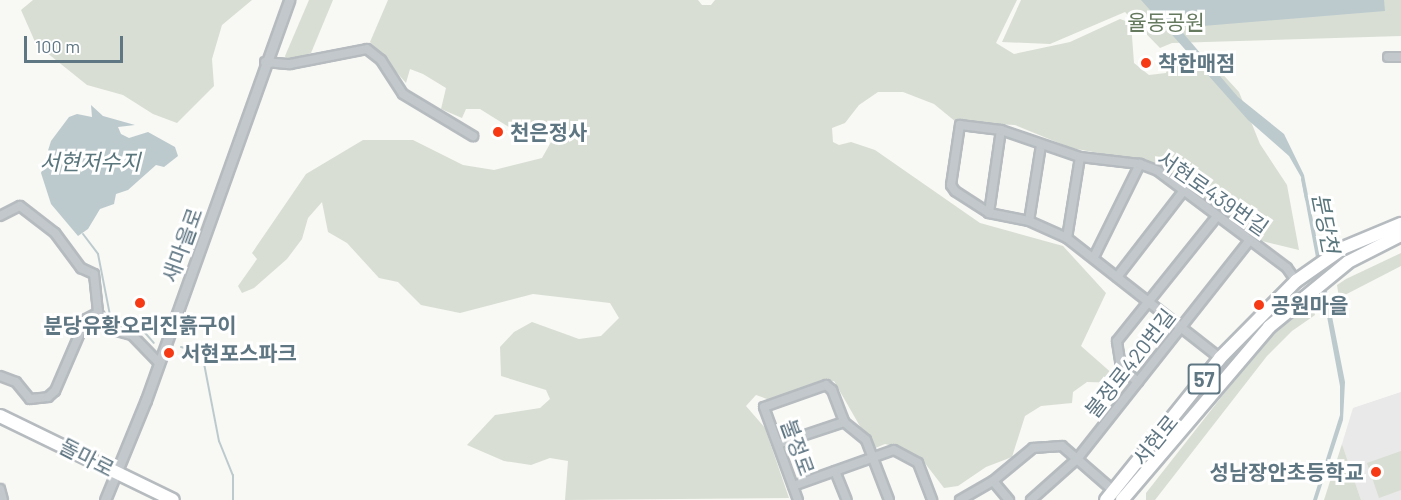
<!DOCTYPE html>
<meta charset="utf-8">
<style>
body{margin:0}
#map{position:relative;width:1401px;height:500px;overflow:hidden;background:#f8f8f4;font-family:Barlow,"Noto Sans KR",sans-serif}
div>[style]{position:absolute}
.built>*{inset:0;background:#e8e9e8}
.green>*{inset:0;background:#d8ded3}
.water>*{inset:0;background:#bccace}
.stream>*{height:2px;margin:-1px;padding:0 1px;transform-origin:1px;border-radius:1px;background:#bccace}
.roads{filter:drop-shadow(2px 0 #b5bbbf) drop-shadow(-2px 0 #b5bbbf) drop-shadow(0 2px #b5bbbf) drop-shadow(0 -2px #b5bbbf)}
.minor>*{height:8px;margin:-4px;padding:0 4px;transform-origin:4px;border-radius:4px;background:#c2c8cb}
.tertiary>*{height:9px;margin:-4.5px;padding:0 4.5px;transform-origin:4.5px;border-radius:4.5px;background:#c2c8cb}
.primary>*{height:12px;margin:-6px;padding:0 6px;transform-origin:6px;border-radius:6px;background:#fff}
.dots>*{width:16px;height:16px;translate:-50% -50%;box-sizing:border-box;border:3px solid #fff;border-radius:50%}
span{translate:-50% -50%;white-space:nowrap;text-align:center;line-height:1.15;-webkit-text-stroke:6px #fff;paint-order:stroke}
.shield-label span{padding:2px 4px;background:#fff;border:2px solid;border-radius:4px;-webkit-text-stroke-width:0}
.shield-label{font-size:20px;color:#5f7683;font-weight:700}
.park-label{font-size:21px;color:#667a5f}
.poi-label{font-size:21px;color:#5f7683;font-weight:700}
.left{translate:0 -50%;text-align:left}
.right{translate:-100% -50%;text-align:right}
.street-label{font-size:21px;color:#5f7683}
.water-label{font-size:22px;color:#5a767d;font-style:italic}
.scale{position:absolute;left:24px;top:36px;width:99px;height:27px;box-sizing:border-box;border:3px solid #5f7683;border-top:0;padding-left:8px;font-size:18px;line-height:21px;white-space:nowrap;color:#5f7683;-webkit-text-stroke:4px #fff;paint-order:stroke}
</style>
<div id="map">
<div class="built">
<div style="clip-path:polygon(1401px 392px,1401px 500px,1361px 500px,1342px 444px,1353px 408px)"></div>
</div>
<div class="green">
<div style="clip-path:polygon(33px 0,252px 0,222px 25px,212px 59px,214px 86px,177px 123px,153px 114px,123px 95px,87px 85px,36px 44px,21px 10px)"></div>
<div style="clip-path:polygon(309px 0,333px 0,311px 53px,287px 61px,285px 56px)"></div>
<div style="clip-path:polygon(388px 0,698px 0,702px 5px,711px 5px,715px 0,1017px 0,996px 43px,1014px 54px,1070px 42px,1120px 19px,1131px 23px,1134px 63px,1149px 75px,1166px 73px,1170px 59px,1217px 68px,1239px 92px,1260px 144px,1287px 185px,1299px 250px,1262px 241px,1159px 164px,1071px 148px,1015px 125px,956px 122px,934px 104px,903px 92px,878px 92px,859px 105px,845px 123px,832px 128px,833px 142px,839px 145px,851px 142px,875px 150px,980px 223px,1063px 246px,1106px 293px,1081px 346px,1123px 383px,1087px 382px,1073px 392px,1072px 403px,1041px 406px,1025px 416px,1012px 457px,986px 467px,958px 486px,944px 488px,921px 458px,901px 448px,885px 444px,873px 449px,834px 381px,770px 400px,756px 395px,746px 406px,765px 428px,789px 498px,565px 500px,568px 461px,550px 458px,531px 465px,504px 461px,467px 445px,495px 415px,540px 408px,550px 399px,546px 390px,501px 376px,500px 347px,514px 332px,532px 322px,579px 339px,601px 336px,619px 318px,610px 303px,533px 294px,460px 313px,421px 305px,398px 282px,379px 278px,347px 243px,328px 232px,322px 202px,308px 218px,302px 239px,287px 259px,254px 288px,242px 293px,238px 286px,257px 259px,252px 253px,306px 174px,363px 140px,413px 140px,463px 165px,494px 170px,542px 158px,551px 142px,544px 127px,515px 131px,480px 109px,466px 109px,462px 118px,441px 109px,446px 88px,423px 74px,410px 69px,406px 83px,370px 42px)"></div>
<div style="clip-path:polygon(1021px 0,1401px 0,1401px 36px,1172px 43px,1160px 48px,1125px 12px,1050px 44px,1002px 42px)"></div>
<div style="clip-path:polygon(1401px 253px,1401px 266px,1339px 298px,1337px 285px,1346px 279px)"></div>
<div style="clip-path:polygon(1312px 301px,1315px 315px,1292px 331px,1267px 356px,1155px 500px,1146px 500px,1146px 493px,1252px 358px,1286px 321px)"></div>
<div style="clip-path:polygon(1342px 444px,1361px 500px,1324px 500px)"></div>
<div style="clip-path:polygon(1401px 451px,1401px 490px,1379px 498px,1367px 463px)"></div>
</div>
<div class="water">
<div style="clip-path:polygon(1141px 0,1384px 0,1385px 11px,1203px 26px,1185px 19px,1182px 24px,1183px 33px,1238px 97px,1284px 134px,1304px 175px,1345px 382px,1343px 420px,1317px 500px,1313px 500px,1340px 415px,1340px 386px,1301px 177px,1289px 156px,1248px 120px)"></div>
<div style="clip-path:polygon(91px 105px,103px 116px,135px 125px,118px 127px,121px 134px,129px 138px,148px 132px,175px 147px,178px 156px,164px 167px,156px 165px,128px 190px,116px 194px,114px 204px,100px 209px,88px 229px,78px 236px,51px 204px,41px 173px,51px 141px,69px 117px,77px 114px,92px 117px)"></div>
</div>
<div class="stream">
<div style="left:1302px;top:179px;width:21px;rotate:79deg"></div>
<div style="left:83px;top:234px;width:25px;rotate:53deg"></div>
<div style="left:98px;top:254px;width:62px;rotate:78.9deg"></div>
<div style="left:110px;top:315px;width:11px;rotate:45deg"></div>
<div style="left:118px;top:323px;width:22px;rotate:10deg"></div>
<div style="left:140px;top:327px;width:21px;rotate:49deg"></div>
<div style="left:181px;top:347px;width:22px;rotate:16deg"></div>
<div style="left:202px;top:353px;width:90px;rotate:79.1deg"></div>
<div style="left:219px;top:441px;width:37px;rotate:68deg"></div>
<div style="left:233px;top:475px;width:25px;rotate:90deg"></div>
</div>
<div class="roads">
<div class="minor">
<div style="left:1388px;top:57px;width:13px"></div>
<div style="left:265px;top:62px;width:25px;rotate:5deg"></div>
<div style="left:290px;top:64px;width:78px;rotate:-11deg"></div>
<div style="left:367px;top:49px;width:18px;rotate:38deg"></div>
<div style="left:381px;top:60px;width:40px;rotate:57.1deg"></div>
<div style="left:403px;top:94px;width:82px;rotate:31deg"></div>
<div style="left:989px;top:213px;width:84px;rotate:-81.8deg"></div>
<div style="left:0;top:216px;width:22px;rotate:-27deg"></div>
<div style="left:20px;top:206px;width:44px;rotate:37.6deg"></div>
<div style="left:55px;top:233px;width:44px;rotate:53.4deg"></div>
<div style="left:81px;top:268px;width:14px;rotate:25deg"></div>
<div style="left:94px;top:274px;width:39px;rotate:84deg"></div>
<div style="left:98px;top:313px;width:19px;rotate:55deg"></div>
<div style="left:109px;top:329px;width:24px;rotate:15deg"></div>
<div style="left:132px;top:335px;width:39px;rotate:46deg"></div>
<div style="left:1029px;top:221px;width:77px;rotate:-81deg"></div>
<div style="left:1067px;top:238px;width:82px;rotate:-80.9deg"></div>
<div style="left:1094px;top:257px;width:104px;rotate:-63.7deg"></div>
<div style="left:1117px;top:277px;width:111px;rotate:-52.3deg"></div>
<div style="left:1220px;top:358px;width:194px;rotate:-141.9deg"></div>
<div style="left:1067px;top:238px;width:42px;rotate:-155.9deg"></div>
<div style="left:1029px;top:221px;width:41px;rotate:-168.7deg"></div>
<div style="left:989px;top:213px;width:40px;rotate:-147.1deg"></div>
<div style="left:955px;top:191px;width:7px;rotate:-124deg"></div>
<div style="left:951px;top:185px;width:61px;rotate:-81.5deg"></div>
<div style="left:960px;top:125px;width:41px;rotate:7deg"></div>
<div style="left:1001px;top:130px;width:83px;rotate:18.9deg"></div>
<div style="left:1080px;top:157px;width:60px;rotate:6.7deg"></div>
<div style="left:1140px;top:164px;width:19px;rotate:21deg"></div>
<div style="left:1158px;top:171px;width:161px;rotate:36.9deg"></div>
<div style="left:1287px;top:268px;width:16px;rotate:55deg"></div>
<div style="left:0;top:376px;width:17px;rotate:21deg"></div>
<div style="left:16px;top:382px;width:22px;rotate:51deg"></div>
<div style="left:30px;top:399px;width:18px;rotate:-6deg"></div>
<div style="left:48px;top:397px;width:9px;rotate:-41deg"></div>
<div style="left:55px;top:391px;width:78px;rotate:-66.7deg"></div>
<div style="left:86px;top:319px;width:13px;rotate:-27deg"></div>
<div style="left:1138px;top:382px;width:23px;rotate:-139deg"></div>
<div style="left:1121px;top:367px;width:26px;rotate:-99deg"></div>
<div style="left:1117px;top:341px;width:160px;rotate:-51.3deg"></div>
<div style="left:778px;top:444px;width:70px;rotate:-18.4deg"></div>
<div style="left:835px;top:471px;width:31px;rotate:68deg"></div>
<div style="left:993px;top:481px;width:25px;rotate:50deg"></div>
<div style="left:793px;top:486px;width:107px;rotate:-19.6deg"></div>
<div style="left:894px;top:450px;width:27px;rotate:28deg"></div>
<div style="left:918px;top:463px;width:40px;rotate:69deg"></div>
<div style="left:0;top:489px;width:11px;rotate:75deg"></div>
<div style="left:798px;top:500px;width:99px;rotate:-110.1deg"></div>
<div style="left:764px;top:407px;width:66px;rotate:-19.5deg"></div>
<div style="left:826px;top:385px;width:8px;rotate:40deg"></div>
<div style="left:832px;top:390px;width:34px;rotate:69deg"></div>
<div style="left:844px;top:422px;width:28px;rotate:39deg"></div>
<div style="left:866px;top:440px;width:64px;rotate:69deg"></div>
<div style="left:960px;top:500px;width:38px;rotate:-30deg"></div>
<div style="left:993px;top:481px;width:52px;rotate:-39.5deg"></div>
<div style="left:1033px;top:448px;width:29px;rotate:-4deg"></div>
<div style="left:1062px;top:446px;width:81px;rotate:41deg"></div>
<div style="left:1031px;top:500px;width:62px;rotate:-41.7deg"></div>
<div style="left:1077px;top:459px;width:278px;rotate:-51.7deg"></div>
</div>
<div class="tertiary">
<div style="left:105px;top:500px;width:108px;rotate:-67.7deg"></div>
<div style="left:146px;top:400px;width:425px;rotate:-70.3deg"></div>
</div>
<div class="primary">
<div style="left:0;top:416px;width:192px;rotate:25.9deg"></div>
<div style="left:1106px;top:500px;width:182px;rotate:-51.2deg"></div>
<div style="left:1220px;top:358px;width:108px;rotate:-45.4deg"></div>
<div style="left:1296px;top:281px;width:57px;rotate:-35.1deg"></div>
<div style="left:1343px;top:248px;width:63px;rotate:-22.5deg"></div>
<div style="left:1122px;top:500px;width:227px;rotate:-49.6deg"></div>
<div style="left:1269px;top:327px;width:102px;rotate:-39.4deg"></div>
<div style="left:1348px;top:262px;width:59px;rotate:-27deg"></div>
</div>
</div>
<div class="dots">
<div style="left:1146px;top:63px;background:#f63a16"></div>
<div style="left:498px;top:132px;background:#f63a16"></div>
<div style="left:140px;top:303px;background:#f63a16"></div>
<div style="left:1259px;top:305px;background:#f63a16"></div>
<div style="left:169px;top:353px;background:#f63a16"></div>
<div style="left:1376px;top:472px;background:#f63a16"></div>
</div>
<div class="shield-label">
<span style="left:1204px;top:379px">57</span>
</div>
<div class="park-label">
<span style="left:1166px;top:22px">율동공원</span>
</div>
<div class="poi-label">
<span class="left" style="left:1158px;top:63px">착한매점</span>
<span class="left" style="left:510px;top:132px">천은정사</span>
<span class="left" style="left:1271px;top:305px">공원마을</span>
<span style="left:140px;top:325px">분당유황오리진흙구이</span>
<span class="left" style="left:181px;top:353px">서현포스파크</span>
<span class="right" style="left:1364px;top:472px">성남장안초등학교</span>
</div>
<div class="street-label">
<span style="left:1213px;top:193px;rotate:35deg">서현로439번길</span>
<span style="left:182px;top:245px;rotate:-70deg">새마을로</span>
<span style="left:1130px;top:363px;rotate:-52deg">불정로420번길</span>
<span style="left:1155px;top:440px;rotate:-51deg">서현로</span>
<span style="left:798px;top:447px;rotate:70deg">불정로</span>
<span style="left:87px;top:457px;rotate:27deg">돌마로</span>
</div>
<div class="water-label">
<span style="left:90px;top:162px">서현저수지</span>
<span style="left:1326px;top:223px;rotate:79deg">분당천</span>
</div>
<div class="scale">100 m</div>
</div>
